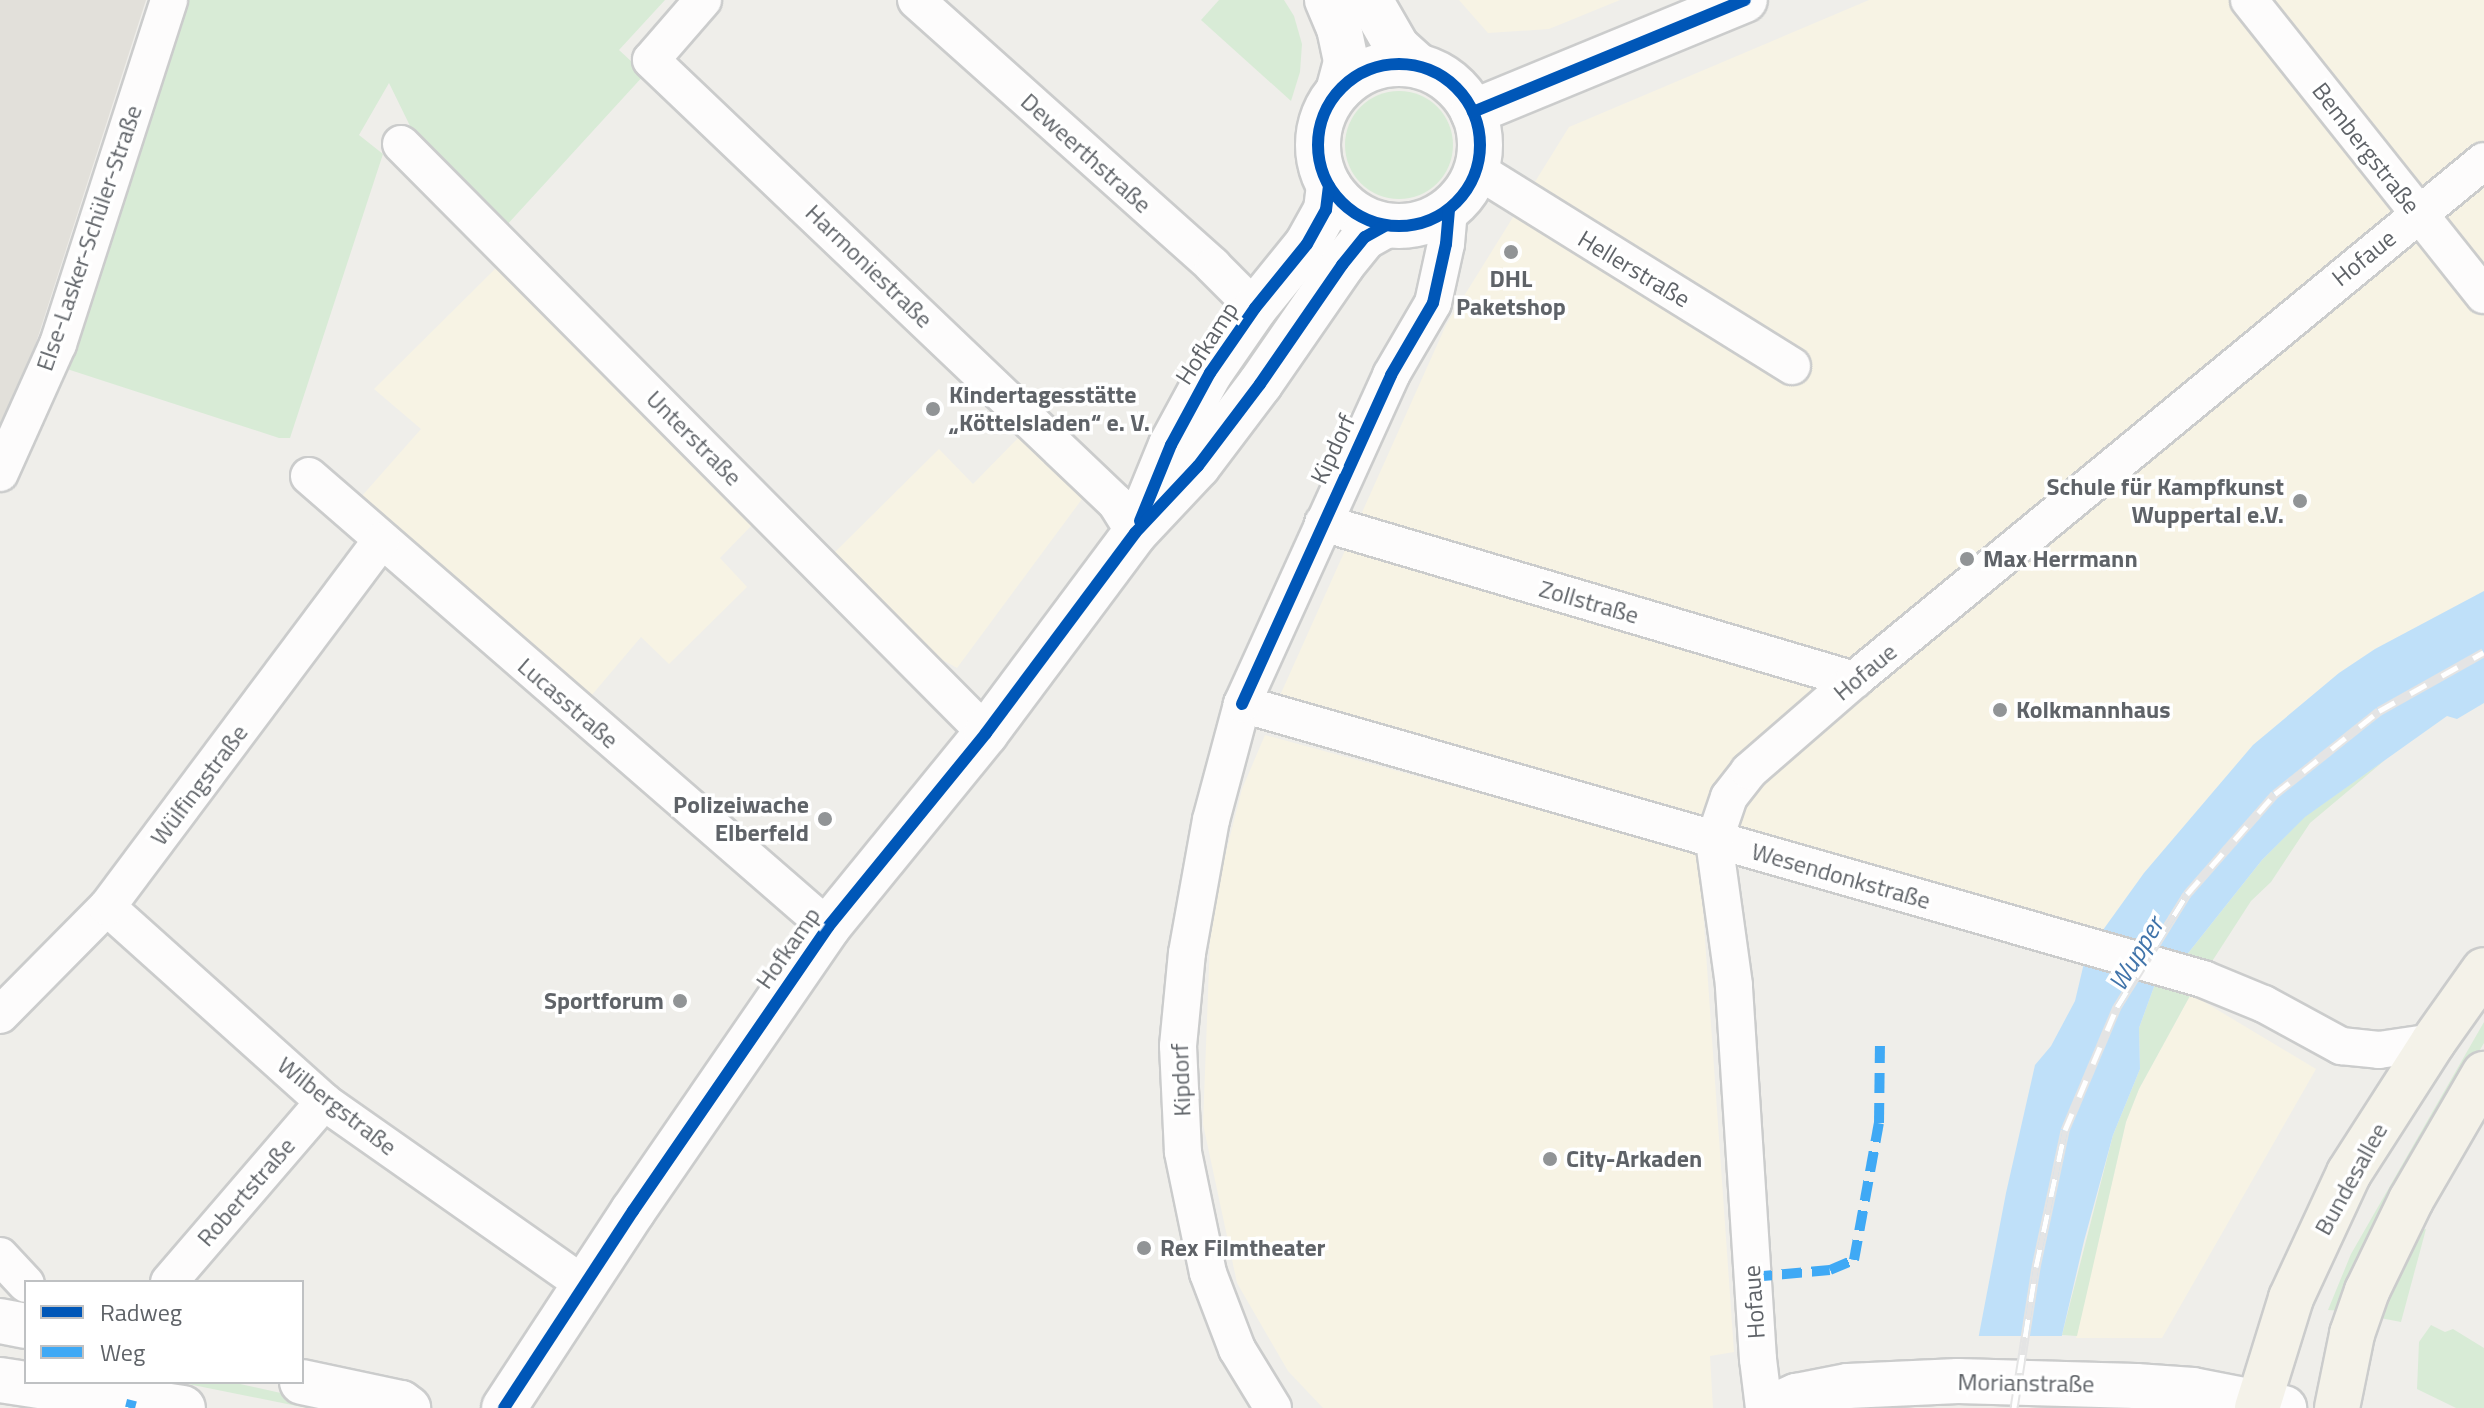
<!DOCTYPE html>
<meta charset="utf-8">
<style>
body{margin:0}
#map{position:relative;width:2484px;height:1408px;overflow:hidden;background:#efeeea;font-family:"Titillium Web",sans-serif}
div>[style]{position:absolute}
.commercial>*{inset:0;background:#f7f3e4}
.education>*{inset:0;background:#e2e0da}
.green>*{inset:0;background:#d8ebd6}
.round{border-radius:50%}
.water>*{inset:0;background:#bfe0f9}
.pier>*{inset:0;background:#efeeea}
.roads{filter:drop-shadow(2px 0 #cbcccc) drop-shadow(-2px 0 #cbcccc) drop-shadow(0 2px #cbcccc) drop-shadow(0 -2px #cbcccc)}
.minor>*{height:36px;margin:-18px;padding:0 18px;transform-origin:18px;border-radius:18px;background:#fdfcfc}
.tertiary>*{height:44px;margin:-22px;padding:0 22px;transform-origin:22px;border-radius:22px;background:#fdfcfc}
.tertiary>.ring{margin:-22px;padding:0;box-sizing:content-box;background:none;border:44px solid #fdfcfc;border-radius:50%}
.secondary>*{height:44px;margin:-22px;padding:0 22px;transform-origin:22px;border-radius:22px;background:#fdfcfc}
.primary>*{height:44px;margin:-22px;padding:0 22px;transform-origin:22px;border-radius:22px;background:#f4f2e9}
.rail>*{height:9px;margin-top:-4.5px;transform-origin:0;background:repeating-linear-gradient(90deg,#fff 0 18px,#e4e4e4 0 36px);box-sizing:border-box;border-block:2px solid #e4e4e4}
.quiet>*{height:10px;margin-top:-5px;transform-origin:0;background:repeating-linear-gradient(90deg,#3fa9f5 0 20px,transparent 0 30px)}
.cycleway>*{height:12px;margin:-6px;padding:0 6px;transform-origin:6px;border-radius:6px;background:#0057b8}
.cycleway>.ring{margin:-6px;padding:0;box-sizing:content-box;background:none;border:12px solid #0057b8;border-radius:50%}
.dots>*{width:22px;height:22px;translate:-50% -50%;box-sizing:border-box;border:4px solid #fff;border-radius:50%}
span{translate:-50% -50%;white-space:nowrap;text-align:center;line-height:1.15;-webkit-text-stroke:7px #fff;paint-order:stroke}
.street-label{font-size:24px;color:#5f6368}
.poi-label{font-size:24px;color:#5f6368;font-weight:700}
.left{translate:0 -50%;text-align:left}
.right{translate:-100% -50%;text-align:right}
.water-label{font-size:26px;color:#4174aa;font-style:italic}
.legend{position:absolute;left:24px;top:1280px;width:280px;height:104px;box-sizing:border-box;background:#fff;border:2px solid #bfc1c3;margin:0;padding:10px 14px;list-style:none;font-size:24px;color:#5f6368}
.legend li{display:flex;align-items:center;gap:16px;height:40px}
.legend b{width:40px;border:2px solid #bfc1c3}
</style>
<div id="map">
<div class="commercial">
<div style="clip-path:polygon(1459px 0,1620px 0,1549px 29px,1488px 33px)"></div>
<div style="clip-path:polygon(1869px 0,2484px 0,2484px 591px,2375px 649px,2339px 673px,2253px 745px,2144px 873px,2103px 930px,1278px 700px,1446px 325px,1569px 127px)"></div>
<div style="clip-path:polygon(496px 268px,753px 524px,720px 558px,747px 587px,669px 664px,641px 637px,591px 696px,361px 497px,421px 429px,374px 389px)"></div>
<div style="clip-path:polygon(1021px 435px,1085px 495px,957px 668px,925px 650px,832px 555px,939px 449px,973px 484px)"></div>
<div style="clip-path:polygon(1265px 735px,1699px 853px,1734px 1352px,1710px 1356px,1713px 1408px,1323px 1408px,1288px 1371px,1237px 1283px,1203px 1124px,1210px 940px,1222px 868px,1242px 789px)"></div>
<div style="clip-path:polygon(2191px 994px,2316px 1069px,2162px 1338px,2076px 1338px,2126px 1122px,2139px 1089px)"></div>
</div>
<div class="education">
<div style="clip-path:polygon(0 0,146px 0,36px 343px,0 429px)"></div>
</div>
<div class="green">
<div style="clip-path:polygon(189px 0,665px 0,619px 50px,645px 74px,506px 226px,412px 130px,389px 83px,359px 135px,383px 154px,290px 438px,279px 438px,67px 369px)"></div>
<div style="clip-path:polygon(1219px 0,1284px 0,1294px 16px,1302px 44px,1300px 72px,1291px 101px,1201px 20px)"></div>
<div class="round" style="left:1345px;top:91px;width:108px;height:108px"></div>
<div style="clip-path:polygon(2385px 760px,2310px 823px,2271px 882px,2251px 901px,2191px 994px,2139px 1089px,2126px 1122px,2077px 1336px,2062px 1335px,2113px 1135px,2140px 1069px,2139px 1028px,2155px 984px,2189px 952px,2262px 860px,2304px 817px)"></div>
<div style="clip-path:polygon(2484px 1022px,2484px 1043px,2435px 1126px,2343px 1311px,2328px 1310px,2351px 1254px)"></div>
<div style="clip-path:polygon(2426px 1229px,2401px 1322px,2375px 1317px,2411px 1232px)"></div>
<div style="clip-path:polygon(2431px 1325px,2445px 1332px,2453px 1329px,2484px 1348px,2484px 1408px,2456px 1408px,2417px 1389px,2419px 1342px)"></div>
<div style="clip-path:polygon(178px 1382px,231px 1382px,348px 1408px,307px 1408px)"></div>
</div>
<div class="water">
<div style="clip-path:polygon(2484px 591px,2484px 703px,2457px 719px,2447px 716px,2305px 817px,2262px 860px,2189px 952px,2155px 984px,2139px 1028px,2140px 1069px,2113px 1135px,2084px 1241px,2062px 1335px,2052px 1408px,1965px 1408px,2006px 1193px,2035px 1065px,2051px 1046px,2075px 1001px,2084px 963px,2103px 930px,2144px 873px,2253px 745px,2339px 673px,2375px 649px)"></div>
</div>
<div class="pier">
<div style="clip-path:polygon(1975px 1336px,2066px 1336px,2056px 1408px,1961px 1408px)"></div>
</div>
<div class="roads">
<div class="minor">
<div style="left:703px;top:0;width:79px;rotate:130.9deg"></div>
<div style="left:651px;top:60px;width:642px;rotate:43.61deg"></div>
<div style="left:1116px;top:503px;width:36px;rotate:58deg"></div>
<div style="left:916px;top:0;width:399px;rotate:41.8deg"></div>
<div style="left:1213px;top:266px;width:59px;rotate:45deg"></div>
<div style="left:2249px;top:0;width:377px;rotate:51.5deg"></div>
<div style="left:401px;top:144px;width:830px;rotate:45.2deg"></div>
<div style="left:1477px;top:170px;width:371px;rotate:31.9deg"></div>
<div style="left:0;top:473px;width:141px;rotate:-65.8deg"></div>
<div style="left:58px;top:344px;width:361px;rotate:-72.1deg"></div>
<div style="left:309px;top:476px;width:688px;rotate:40.99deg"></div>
<div style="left:1323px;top:523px;width:554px;rotate:16.47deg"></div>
<div style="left:1242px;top:704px;width:1000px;rotate:15.97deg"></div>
<div style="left:2203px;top:979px;width:66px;rotate:22.3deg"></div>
<div style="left:2264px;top:1004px;width:88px;rotate:28.6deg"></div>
<div style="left:2341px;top:1046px;width:38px;rotate:6deg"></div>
<div style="left:2379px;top:1050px;width:55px;rotate:-8.4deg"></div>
<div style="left:107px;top:907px;width:292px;rotate:41.9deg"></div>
<div style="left:324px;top:1102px;width:318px;rotate:35.1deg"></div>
<div style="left:0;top:1015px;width:152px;rotate:-45.3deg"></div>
<div style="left:107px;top:907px;width:457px;rotate:-53.2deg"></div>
<div style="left:0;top:1256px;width:38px;rotate:47deg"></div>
<div style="left:169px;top:1282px;width:238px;rotate:-49.3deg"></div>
<div style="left:1273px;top:1408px;width:69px;rotate:-121.4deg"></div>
<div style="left:1237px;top:1349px;width:81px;rotate:-110.9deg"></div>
<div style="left:1208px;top:1273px;width:124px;rotate:-101.7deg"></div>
<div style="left:1183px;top:1152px;width:106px;rotate:-92.7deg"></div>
<div style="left:1178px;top:1046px;width:93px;rotate:-84.5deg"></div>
<div style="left:1187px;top:953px;width:135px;rotate:-79.8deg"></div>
<div style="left:1211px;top:820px;width:120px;rotate:-75deg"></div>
<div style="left:1242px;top:704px;width:361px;rotate:-65.6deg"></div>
<div style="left:1391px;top:375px;width:83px;rotate:-59.7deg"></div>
<div style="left:1433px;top:303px;width:60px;rotate:-77.6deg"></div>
<div style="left:1446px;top:244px;width:34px;rotate:-85deg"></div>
<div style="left:1764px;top:1408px;width:49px;rotate:-97deg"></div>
<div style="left:1758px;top:1359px;width:375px;rotate:-93.7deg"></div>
<div style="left:1734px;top:985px;width:145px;rotate:-97.9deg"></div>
<div style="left:1714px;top:841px;width:46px;rotate:-71.2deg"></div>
<div style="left:1729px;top:797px;width:33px;rotate:-52deg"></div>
<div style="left:1749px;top:771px;width:139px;rotate:-40.9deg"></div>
<div style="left:1854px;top:680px;width:816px;rotate:-39.48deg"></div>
</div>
<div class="tertiary">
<div style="left:1327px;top:0;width:30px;rotate:67deg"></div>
<div style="left:1339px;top:28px;width:35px;rotate:78deg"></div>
<div style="left:1346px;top:62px;width:30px;rotate:105deg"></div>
<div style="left:1370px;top:0;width:54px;rotate:60.1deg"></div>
<div style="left:1397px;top:47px;width:28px;rotate:42deg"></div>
<div class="ring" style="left:1318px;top:64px;width:118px;height:118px"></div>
<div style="left:1473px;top:112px;width:294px;rotate:-22.4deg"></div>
<div style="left:1144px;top:511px;width:71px;rotate:-67.8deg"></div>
<div style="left:1171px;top:445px;width:82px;rotate:-61.6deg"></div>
<div style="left:1210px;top:373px;width:79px;rotate:-55.3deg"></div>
<div style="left:1255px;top:308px;width:82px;rotate:-50.9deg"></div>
<div style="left:1307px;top:244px;width:39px;rotate:-61deg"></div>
<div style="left:1326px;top:210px;width:24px;rotate:-83deg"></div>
<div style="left:504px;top:1408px;width:235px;rotate:-56.8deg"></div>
<div style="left:633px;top:1211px;width:345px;rotate:-55.5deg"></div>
<div style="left:828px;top:927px;width:250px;rotate:-50.8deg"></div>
<div style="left:986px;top:733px;width:249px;rotate:-53.3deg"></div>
<div style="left:1135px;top:533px;width:92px;rotate:-46.8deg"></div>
<div style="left:1198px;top:466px;width:103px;rotate:-52.9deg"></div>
<div style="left:1260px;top:384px;width:145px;rotate:-55.4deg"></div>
<div style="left:1342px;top:265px;width:36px;rotate:-51deg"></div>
<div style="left:1365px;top:237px;width:23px;rotate:-29deg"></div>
</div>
<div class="secondary">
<div style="left:0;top:1321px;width:26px;rotate:11deg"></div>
<div style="left:0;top:1380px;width:185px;rotate:8.7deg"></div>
<div style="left:302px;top:1382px;width:101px;rotate:12deg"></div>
<div style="left:401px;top:1403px;width:9px;rotate:36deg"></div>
<div style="left:1769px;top:1408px;width:30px;rotate:-24deg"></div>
<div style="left:1796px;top:1396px;width:53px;rotate:-10.9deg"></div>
<div style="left:1848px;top:1386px;width:110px;rotate:-2.6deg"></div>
<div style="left:1958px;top:1381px;width:178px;rotate:1.6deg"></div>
<div style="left:2136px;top:1386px;width:57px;rotate:4deg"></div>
<div style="left:2193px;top:1390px;width:93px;rotate:11.2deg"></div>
</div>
<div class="primary">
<div style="left:2257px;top:1408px;width:115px;rotate:-72.8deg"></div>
<div style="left:2291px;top:1298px;width:138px;rotate:-65.1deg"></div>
<div style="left:2349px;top:1173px;width:156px;rotate:-57.3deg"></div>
<div style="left:2433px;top:1042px;width:88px;rotate:-54.7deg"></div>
<div style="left:2337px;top:1408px;width:76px;rotate:-78.5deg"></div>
<div style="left:2352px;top:1334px;width:46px;rotate:-70.8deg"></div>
<div style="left:2367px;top:1291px;width:101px;rotate:-64.2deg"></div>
<div style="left:2411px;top:1200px;width:146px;rotate:-59.9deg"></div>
</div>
</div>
<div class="rail">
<div style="left:2014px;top:1408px;width:143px;rotate:-81.1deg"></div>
<div style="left:2036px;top:1267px;width:140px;rotate:-78deg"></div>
<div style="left:2065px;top:1130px;width:134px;rotate:-67.1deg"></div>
<div style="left:2117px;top:1007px;width:133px;rotate:-58.2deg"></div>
<div style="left:2187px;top:894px;width:133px;rotate:-48.7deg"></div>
<div style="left:2275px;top:794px;width:133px;rotate:-38.6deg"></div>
<div style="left:2379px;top:711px;width:120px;rotate:-29.3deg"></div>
</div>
<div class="quiet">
<div style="left:1752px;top:1277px;width:78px;rotate:-5.1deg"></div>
<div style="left:1830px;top:1270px;width:26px;rotate:-23deg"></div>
<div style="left:1854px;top:1260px;width:139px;rotate:-79.7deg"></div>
<div style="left:1879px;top:1123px;width:77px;rotate:-89.3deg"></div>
<div style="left:130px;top:1408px;width:8px;rotate:-76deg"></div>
</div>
<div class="cycleway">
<div class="ring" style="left:1318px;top:64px;width:150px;height:150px"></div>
<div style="left:1473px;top:112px;width:294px;rotate:-22.4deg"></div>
<div style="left:1140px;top:521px;width:82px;rotate:-67.8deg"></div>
<div style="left:1171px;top:445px;width:82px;rotate:-61.6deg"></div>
<div style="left:1210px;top:373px;width:79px;rotate:-55.3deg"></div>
<div style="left:1255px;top:308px;width:82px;rotate:-50.9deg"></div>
<div style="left:1307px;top:244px;width:39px;rotate:-61deg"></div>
<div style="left:1326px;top:210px;width:24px;rotate:-83deg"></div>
<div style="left:1242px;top:704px;width:361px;rotate:-65.6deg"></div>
<div style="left:1391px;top:375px;width:83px;rotate:-59.7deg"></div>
<div style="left:1433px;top:303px;width:60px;rotate:-77.6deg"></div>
<div style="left:1446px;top:244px;width:34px;rotate:-85deg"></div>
<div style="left:504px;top:1408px;width:235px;rotate:-56.8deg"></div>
<div style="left:633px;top:1211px;width:345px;rotate:-55.5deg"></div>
<div style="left:828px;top:927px;width:250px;rotate:-50.8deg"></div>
<div style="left:986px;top:733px;width:249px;rotate:-53.3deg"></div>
<div style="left:1135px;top:533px;width:92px;rotate:-46.8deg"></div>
<div style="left:1198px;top:466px;width:103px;rotate:-52.9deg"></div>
<div style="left:1260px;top:384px;width:145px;rotate:-55.4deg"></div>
<div style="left:1342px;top:265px;width:36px;rotate:-51deg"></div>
<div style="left:1365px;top:237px;width:23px;rotate:-29deg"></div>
</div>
<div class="dots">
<div style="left:1511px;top:252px;background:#919496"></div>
<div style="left:933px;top:409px;background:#919496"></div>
<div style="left:2300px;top:501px;background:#919496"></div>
<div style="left:1967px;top:559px;background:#919496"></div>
<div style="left:2000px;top:710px;background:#919496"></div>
<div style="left:825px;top:819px;background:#919496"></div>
<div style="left:680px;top:1001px;background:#919496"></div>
<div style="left:1550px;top:1159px;background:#919496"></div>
<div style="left:1144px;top:1248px;background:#919496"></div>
</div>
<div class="street-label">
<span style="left:2366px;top:148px;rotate:52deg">Bembergstraße</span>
<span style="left:1086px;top:153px;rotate:42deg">Deweerthstraße</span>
<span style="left:89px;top:238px;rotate:-71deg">Else-Lasker-Schüler-Straße</span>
<span style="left:2364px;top:258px;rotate:-39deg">Hofaue</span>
<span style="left:869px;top:266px;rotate:44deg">Harmoniestraße</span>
<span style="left:1634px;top:269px;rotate:31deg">Hellerstraße</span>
<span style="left:1207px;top:343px;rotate:-57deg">Hofkamp</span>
<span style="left:694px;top:438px;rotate:45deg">Unterstraße</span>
<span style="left:1333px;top:449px;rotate:-65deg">Kipdorf</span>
<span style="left:1589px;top:602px;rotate:16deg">Zollstraße</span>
<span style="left:1865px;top:672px;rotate:-40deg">Hofaue</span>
<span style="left:568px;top:703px;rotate:41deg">Lucasstraße</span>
<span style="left:199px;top:785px;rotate:-53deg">Wülfingstraße</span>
<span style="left:1841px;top:876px;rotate:16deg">Wesendonkstraße</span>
<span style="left:788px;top:948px;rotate:-55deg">Hofkamp</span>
<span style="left:1181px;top:1080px;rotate:-92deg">Kipdorf</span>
<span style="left:337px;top:1106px;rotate:38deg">Wilbergstraße</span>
<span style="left:2351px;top:1179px;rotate:-61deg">Bundesallee</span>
<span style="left:246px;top:1192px;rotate:-49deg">Robertstraße</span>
<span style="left:1754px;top:1302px;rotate:-94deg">Hofaue</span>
<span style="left:2026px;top:1383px;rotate:1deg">Morianstraße</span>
</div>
<div class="poi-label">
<span style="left:1511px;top:293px">DHL<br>Paketshop</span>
<span class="left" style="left:949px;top:409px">Kindertagesstätte<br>„Köttelsladen“ e. V.</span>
<span class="right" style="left:2284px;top:501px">Schule für Kampfkunst<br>Wuppertal e.V.</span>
<span class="left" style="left:1983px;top:559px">Max Herrmann</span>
<span class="left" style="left:2016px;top:710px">Kolkmannhaus</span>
<span class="right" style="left:809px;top:819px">Polizeiwache<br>Elberfeld</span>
<span class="right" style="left:664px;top:1001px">Sportforum</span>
<span class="left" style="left:1566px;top:1159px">City-Arkaden</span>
<span class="left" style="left:1160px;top:1248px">Rex Filmtheater</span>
</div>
<div class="water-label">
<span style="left:2136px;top:954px;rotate:-59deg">Wupper</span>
</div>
<ul class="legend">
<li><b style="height:10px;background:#0057b8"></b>Radweg</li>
<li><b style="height:10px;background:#3fa9f5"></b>Weg</li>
</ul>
</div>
